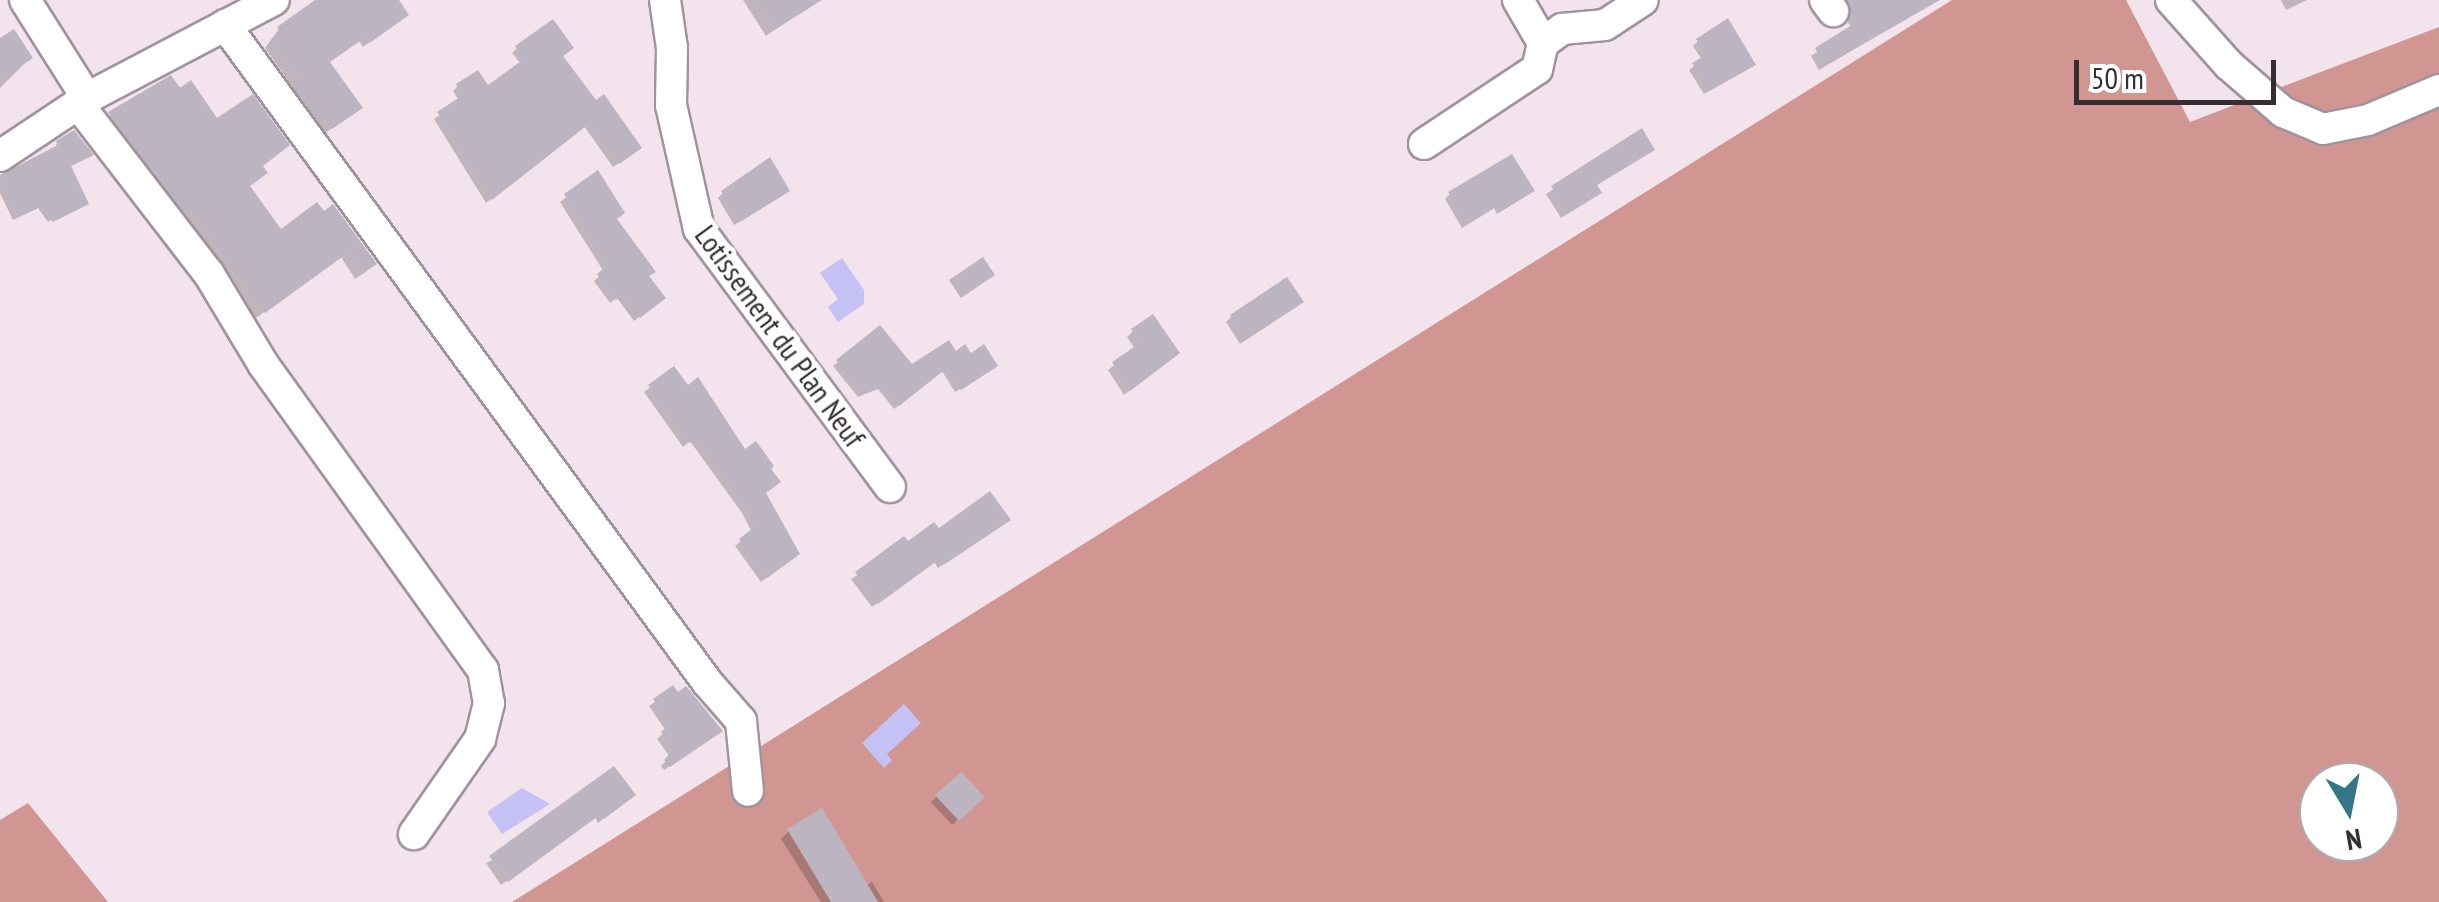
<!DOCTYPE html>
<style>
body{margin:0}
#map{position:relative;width:2439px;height:902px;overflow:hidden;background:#f2e3ed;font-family:"PT Sans Narrow",sans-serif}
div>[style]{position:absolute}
.forest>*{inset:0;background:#d19691}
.water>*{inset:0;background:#c6c1f4}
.shadow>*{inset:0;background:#0003}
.building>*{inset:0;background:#bdb4c2}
.roads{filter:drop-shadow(2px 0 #a1939d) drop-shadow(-2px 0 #a1939d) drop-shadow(0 2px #a1939d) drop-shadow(0 -2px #a1939d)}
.minor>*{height:30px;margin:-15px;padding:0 15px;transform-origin:15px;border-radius:15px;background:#fff}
span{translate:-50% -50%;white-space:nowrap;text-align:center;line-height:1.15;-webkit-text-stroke:9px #fff;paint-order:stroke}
.street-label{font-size:30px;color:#342e32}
.north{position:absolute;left:2299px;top:762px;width:100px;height:100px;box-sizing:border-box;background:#fff;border:2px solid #aeabad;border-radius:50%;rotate:170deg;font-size:28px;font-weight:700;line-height:40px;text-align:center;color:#342e32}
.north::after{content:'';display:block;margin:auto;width:35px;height:45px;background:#347588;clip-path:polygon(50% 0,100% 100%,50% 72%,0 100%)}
.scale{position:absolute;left:2074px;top:60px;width:202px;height:45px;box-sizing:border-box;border:5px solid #342e32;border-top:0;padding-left:12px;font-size:30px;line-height:35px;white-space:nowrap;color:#342e32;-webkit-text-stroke:8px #fff;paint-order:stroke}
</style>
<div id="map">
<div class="forest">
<div style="clip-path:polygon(evenodd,1952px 0,2126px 0,2190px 122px,2439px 27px,2439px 902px,512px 902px,1952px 0,2319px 782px,2379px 782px,2379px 842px,2319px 842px,2319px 782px)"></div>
<div style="clip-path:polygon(28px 803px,108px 902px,0 902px,0 820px)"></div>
</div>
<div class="water">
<div style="clip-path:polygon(842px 258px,864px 290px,864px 304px,838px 322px,828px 307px,838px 299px,820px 273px)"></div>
<div style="clip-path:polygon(904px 704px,921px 723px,887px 754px,892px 760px,884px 768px,862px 743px)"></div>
<div style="clip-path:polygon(522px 788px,550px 804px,502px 834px,487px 812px)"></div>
</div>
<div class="shadow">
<div style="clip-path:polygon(321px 0,397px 0,396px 24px,363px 47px,359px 41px,328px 63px,352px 114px,324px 134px,317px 125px,312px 128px,289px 96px,294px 89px,265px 48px,279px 29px)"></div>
<div style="clip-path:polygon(743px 0,808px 0,811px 4px,766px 36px)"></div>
<div style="clip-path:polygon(1839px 0,1907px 0,1914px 13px,1819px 70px,1811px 56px,1851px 29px)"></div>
<div style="clip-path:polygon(2281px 0,2307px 0,2286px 10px)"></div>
<div style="clip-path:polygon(1698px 41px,1748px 69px,1704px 94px,1689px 70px,1702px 60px,1693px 46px)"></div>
<div style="clip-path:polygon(0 43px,30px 58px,0 88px)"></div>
<div style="clip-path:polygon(517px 48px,634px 153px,613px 167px,584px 126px,486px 203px,434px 119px,459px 101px,453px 91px,458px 86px,487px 89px,521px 64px,512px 53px)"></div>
<div style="clip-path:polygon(171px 78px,260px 166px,248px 187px,281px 233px,317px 205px,367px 271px,355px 279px,341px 257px,256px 318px,183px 214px,177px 218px,102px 121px)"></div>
<div style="clip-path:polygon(1642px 132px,1652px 150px,1595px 186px,1593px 198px,1561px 218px,1546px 194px)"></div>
<div style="clip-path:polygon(57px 143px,91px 155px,69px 167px,85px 203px,48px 222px,38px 208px,13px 220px,0 193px,0 176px,55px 149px)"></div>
<div style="clip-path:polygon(597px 173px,614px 220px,658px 303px,634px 321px,617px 298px,610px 303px,594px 281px,604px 272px,560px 202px)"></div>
<div style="clip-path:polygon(723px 193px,782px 196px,734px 225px,718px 198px)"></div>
<div style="clip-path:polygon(1450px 194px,1527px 195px,1497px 214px,1494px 208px,1462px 228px,1445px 199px)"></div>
<div style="clip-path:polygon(1301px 302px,1240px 344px,1226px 322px,1231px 317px)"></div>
<div style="clip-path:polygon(1133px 331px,1171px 359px,1124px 395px,1108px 370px,1135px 349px,1127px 337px)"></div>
<div style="clip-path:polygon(955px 354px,990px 370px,955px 392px,942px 371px,894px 409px,878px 389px,858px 397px,833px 366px,838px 362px,912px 367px)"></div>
<div style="clip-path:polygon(673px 369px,764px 494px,792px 559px,761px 582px,735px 546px,752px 532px,742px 513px,690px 441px,683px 447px,644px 392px)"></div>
<div style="clip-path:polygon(1002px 525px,938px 568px,934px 562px,872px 607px,851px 579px,907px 545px,938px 532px)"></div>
<div style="clip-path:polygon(673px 689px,715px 735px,664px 770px,661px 766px,670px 757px,657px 739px,666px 731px,649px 706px)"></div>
<div style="clip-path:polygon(961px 775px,981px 797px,952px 825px,931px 802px)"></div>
<div style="clip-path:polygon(627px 800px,598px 823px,595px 817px,501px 885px,486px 863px)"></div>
<div style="clip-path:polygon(789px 831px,865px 886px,872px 882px,884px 902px,821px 902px,781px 839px)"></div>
</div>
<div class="building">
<div style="clip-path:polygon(315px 0,399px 0,409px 15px,371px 42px,367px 36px,330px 62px,363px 108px,332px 129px,325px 120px,320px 123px,294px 87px,300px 80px,271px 39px,280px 32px,277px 27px)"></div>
<div style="clip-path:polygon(758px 0,822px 0,776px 29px)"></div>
<div style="clip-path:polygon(1848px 0,1940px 0,1825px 66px,1815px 48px,1855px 23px)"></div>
<div style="clip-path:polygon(1728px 18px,1756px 65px,1709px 91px,1692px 63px,1706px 55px,1696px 39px)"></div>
<div style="clip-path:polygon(553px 19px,574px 48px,563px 56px,596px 100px,604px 94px,642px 148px,619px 164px,590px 123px,492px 200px,437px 112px,463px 95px,456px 84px,478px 70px,488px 85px,524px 59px,515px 46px)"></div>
<div style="clip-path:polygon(14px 29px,33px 58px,0 80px,0 38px)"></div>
<div style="clip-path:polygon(171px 75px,180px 88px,191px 80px,217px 118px,253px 94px,290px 145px,263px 166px,268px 173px,250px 186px,281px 229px,317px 202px,324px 211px,333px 204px,377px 264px,363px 273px,349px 252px,265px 313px,191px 209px,186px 213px,108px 112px)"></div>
<div style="clip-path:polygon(1642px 128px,1655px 150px,1597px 185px,1602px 193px,1567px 214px,1551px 186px)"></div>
<div style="clip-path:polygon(74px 130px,94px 155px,71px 166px,89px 204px,53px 222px,42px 206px,17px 218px,0 175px,58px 145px,56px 141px)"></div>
<div style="clip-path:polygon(1512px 154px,1535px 191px,1503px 210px,1499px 205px,1468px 224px,1448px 192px)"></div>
<div style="clip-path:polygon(770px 157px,790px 191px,740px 222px,721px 191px)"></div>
<div style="clip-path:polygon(598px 170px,625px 213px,617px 219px,656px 272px,649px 276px,666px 298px,640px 318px,623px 295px,616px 300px,597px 274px,608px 265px,564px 194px)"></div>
<div style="clip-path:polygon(983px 257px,995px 275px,961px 298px,949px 280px)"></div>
<div style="clip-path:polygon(1287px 277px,1304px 302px,1246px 340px,1230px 315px)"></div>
<div style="clip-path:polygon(1153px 314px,1180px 353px,1130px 391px,1112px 362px,1140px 343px,1131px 329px)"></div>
<div style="clip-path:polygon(880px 325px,912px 364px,949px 340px,956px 351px,965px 344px,971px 353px,984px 344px,998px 366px,961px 390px,947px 368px,899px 406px,883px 385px,863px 394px,836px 360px)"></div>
<div style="clip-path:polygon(674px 366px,688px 385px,698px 377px,745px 449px,756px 441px,774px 466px,771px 469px,781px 482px,766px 493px,800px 554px,767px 578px,739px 539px,757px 525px,747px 507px,696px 438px,689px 443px,648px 385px)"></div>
<div style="clip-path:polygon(990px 491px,1011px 520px,945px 564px,941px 558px,878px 604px,855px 572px,904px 536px,908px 541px,934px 522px,939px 528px)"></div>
<div style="clip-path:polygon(673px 685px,678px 692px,686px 686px,723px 731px,670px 767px,664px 760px,673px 750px,661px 732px,670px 725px,653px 699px)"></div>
<div style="clip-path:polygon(614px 766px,636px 795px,604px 819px,601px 814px,508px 882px,489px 856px)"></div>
<div style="clip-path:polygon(961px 772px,985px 797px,959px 821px,935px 795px)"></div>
<div style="clip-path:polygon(822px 808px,878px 902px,831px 902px,787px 829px)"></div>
</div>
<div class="roads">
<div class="minor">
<div style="left:25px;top:0;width:116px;rotate:57.7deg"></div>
<div style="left:665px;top:0;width:49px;rotate:81.7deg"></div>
<div style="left:672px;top:48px;width:57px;rotate:91deg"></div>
<div style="left:671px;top:105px;width:127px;rotate:77.3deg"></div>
<div style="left:699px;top:229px;width:321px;rotate:53.5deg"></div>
<div style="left:1518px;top:0;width:50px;rotate:59.8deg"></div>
<div style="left:1825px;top:0;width:14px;rotate:54deg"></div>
<div style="left:2171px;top:0;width:87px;rotate:48.3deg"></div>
<div style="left:2229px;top:65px;width:72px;rotate:41deg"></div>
<div style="left:2283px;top:112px;width:43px;rotate:23deg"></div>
<div style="left:2323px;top:129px;width:46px;rotate:-11.3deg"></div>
<div style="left:2368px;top:120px;width:77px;rotate:-22.9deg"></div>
<div style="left:225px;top:25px;width:815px;rotate:53.73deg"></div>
<div style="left:707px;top:682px;width:52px;rotate:48.9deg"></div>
<div style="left:741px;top:721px;width:70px;rotate:84.3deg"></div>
<div style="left:78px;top:104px;width:215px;rotate:52.4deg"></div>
<div style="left:209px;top:274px;width:105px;rotate:59deg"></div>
<div style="left:263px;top:364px;width:377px;rotate:54.3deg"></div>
<div style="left:483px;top:670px;width:34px;rotate:80deg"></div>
<div style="left:489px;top:703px;width:37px;rotate:104deg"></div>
<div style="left:480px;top:739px;width:116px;rotate:124.8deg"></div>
<div style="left:1424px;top:144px;width:136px;rotate:-33.6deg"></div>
<div style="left:1537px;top:69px;width:27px;rotate:-77deg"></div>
<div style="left:1543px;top:43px;width:24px;rotate:-36deg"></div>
<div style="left:1562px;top:29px;width:43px;rotate:-5.3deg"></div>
<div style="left:1605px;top:25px;width:45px;rotate:-33.3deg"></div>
<div style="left:0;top:156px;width:105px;rotate:-33.7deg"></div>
<div style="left:87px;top:98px;width:211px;rotate:-27.7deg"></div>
</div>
</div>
<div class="street-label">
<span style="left:780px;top:336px;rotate:54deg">Lotissement du Plan Neuf</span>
</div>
<div class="north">N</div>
<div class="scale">50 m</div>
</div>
